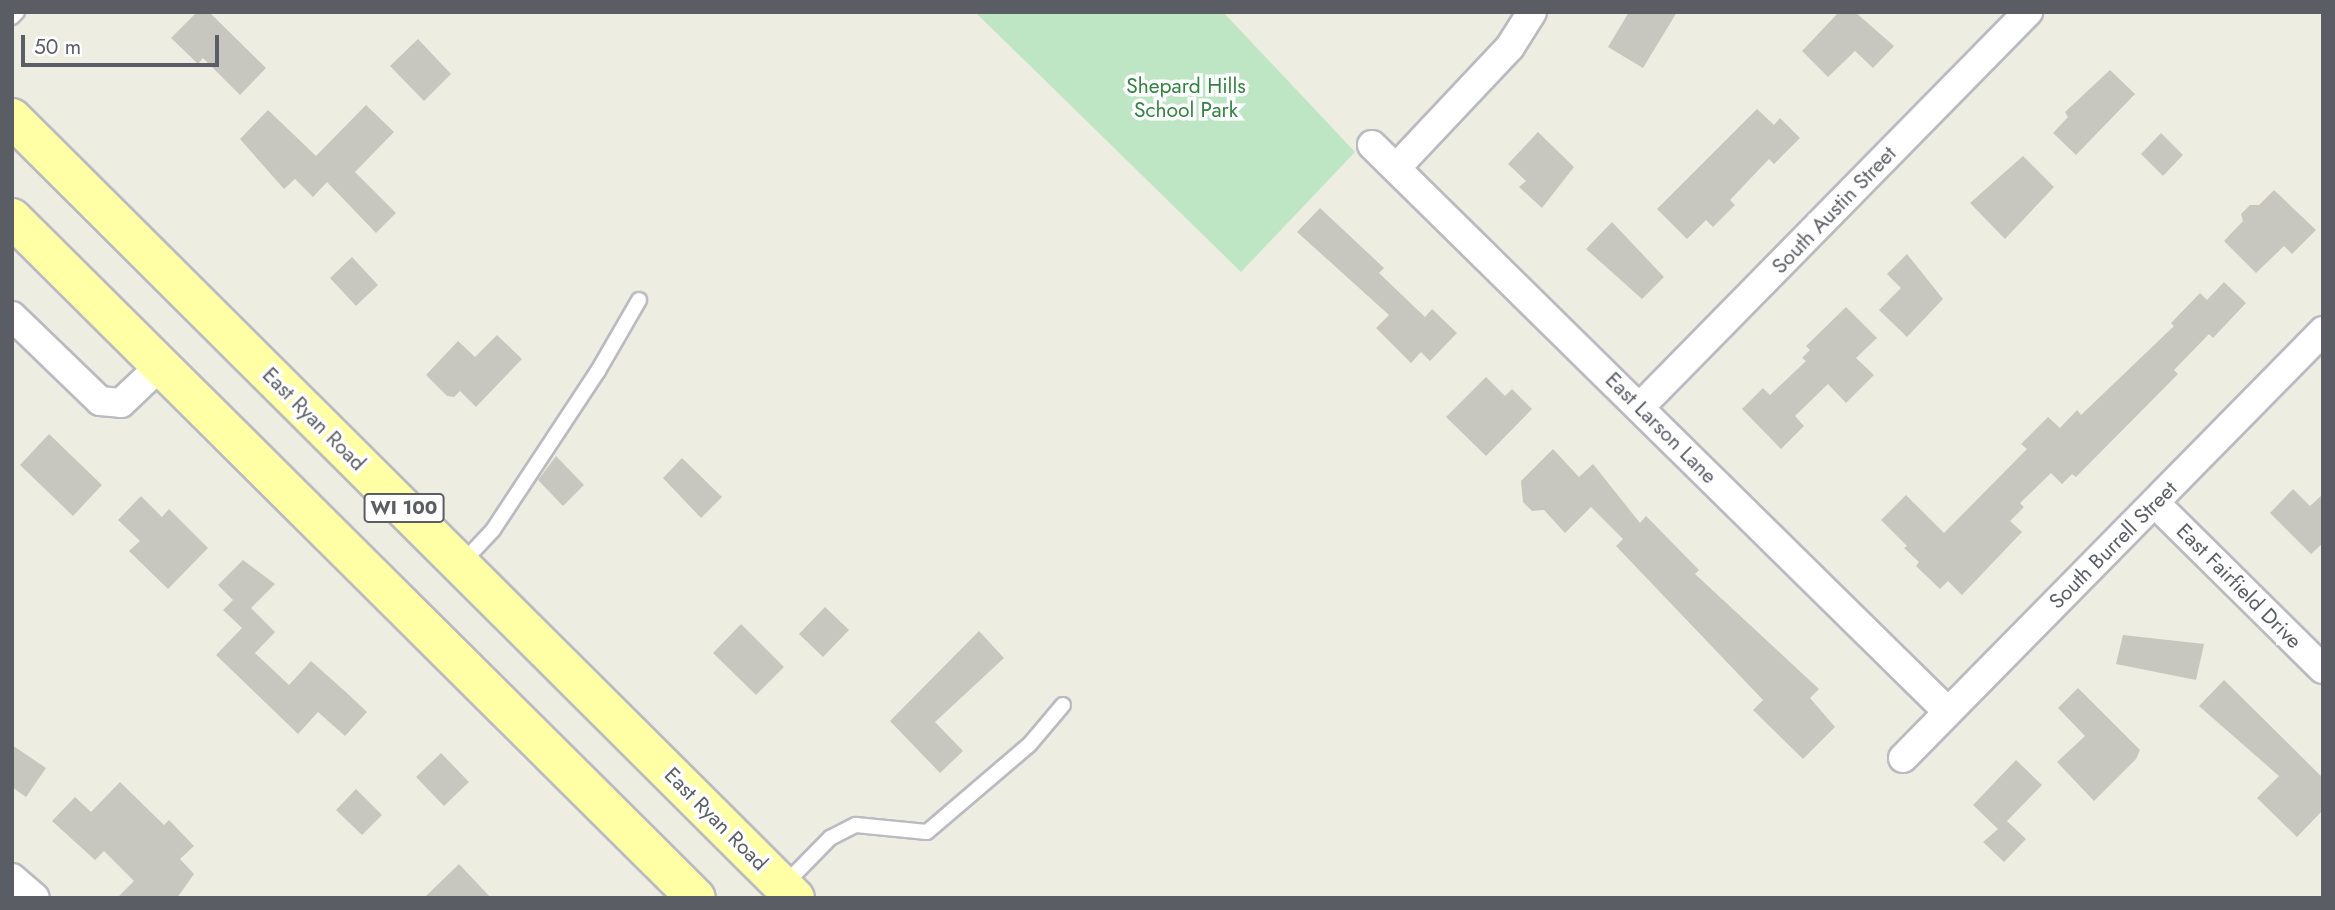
<!DOCTYPE html>
<style>
body{margin:0}
#map{position:relative;width:2335px;height:910px;overflow:hidden;background:#eeede2;font-family:Jost,sans-serif}
div>[style]{position:absolute}
.green>*{inset:0;background:#bee6c5}
.building>*{inset:0;background:#c8c7bf}
.roads{filter:drop-shadow(2px 0 #babbc1) drop-shadow(-2px 0 #babbc1) drop-shadow(0 2px #babbc1) drop-shadow(0 -2px #babbc1)}
.service>*{height:14px;margin:-7px;padding:0 7px;transform-origin:7px;border-radius:7px;background:#fff}
.minor>*{height:28px;margin:-14px;padding:0 14px;transform-origin:14px;border-radius:14px;background:#fff}
.primary>*{height:38px;margin:-19px;padding:0 19px;transform-origin:19px;border-radius:19px;background:#ffffa6}
span{translate:-50% -50%;white-space:nowrap;text-align:center;line-height:1.15;-webkit-text-stroke:7px #fff;paint-order:stroke}
.shield-label span{padding:2px 5px;background:#fff;border:2px solid;border-radius:5px;-webkit-text-stroke-width:0}
.shield-label{font-size:19px;color:#5a5d63;font-weight:700}
.park-label{font-size:21px;color:#338243}
.street-label{font-size:21px;color:#5a5d63}
.frame{position:absolute;inset:0;border:14px solid #5a5d63;pointer-events:none}
.scale{position:absolute;left:21px;top:35px;width:198px;height:32px;box-sizing:border-box;border:4px solid #5a5d63;border-top:0;padding-left:9px;font-size:21px;line-height:24px;white-space:nowrap;color:#5a5d63;-webkit-text-stroke:5px #fff;paint-order:stroke}
</style>
<div id="map">
<div class="green">
<div style="clip-path:polygon(975px 12px,1223px 12px,1355px 152px,1241px 272px)"></div>
</div>
<div class="building">
<div style="clip-path:polygon(197px 12px,209px 12px,266px 68px,240px 95px,203px 58px,198px 64px,171px 38px)"></div>
<div style="clip-path:polygon(1629px 12px,1677px 12px,1643px 68px,1608px 47px)"></div>
<div style="clip-path:polygon(1839px 12px,1855px 12px,1894px 46px,1873px 68px,1855px 51px,1828px 77px,1802px 51px)"></div>
<div style="clip-path:polygon(418px 39px,451px 74px,424px 101px,390px 66px)"></div>
<div style="clip-path:polygon(2110px 70px,2135px 94px,2076px 155px,2053px 133px,2068px 117px,2065px 112px)"></div>
<div style="clip-path:polygon(366px 105px,394px 132px,355px 172px,396px 213px,376px 233px,327px 182px,313px 197px,295px 179px,284px 189px,240px 139px,268px 110px,316px 156px)"></div>
<div style="clip-path:polygon(1757px 109px,1774px 125px,1780px 118px,1800px 138px,1774px 164px,1769px 159px,1730px 200px,1735px 205px,1713px 227px,1706px 220px,1687px 239px,1657px 209px)"></div>
<div style="clip-path:polygon(1538px 132px,1574px 167px,1542px 208px,1519px 187px,1526px 181px,1508px 164px)"></div>
<div style="clip-path:polygon(2161px 133px,2183px 155px,2163px 176px,2141px 154px)"></div>
<div style="clip-path:polygon(2023px 156px,2054px 187px,2005px 239px,1970px 203px)"></div>
<div style="clip-path:polygon(2274px 190px,2316px 230px,2292px 254px,2284px 246px,2256px 273px,2224px 241px,2243px 221px,2241px 214px,2250px 205px,2259px 205px)"></div>
<div style="clip-path:polygon(1320px 208px,1384px 268px,1379px 273px,1425px 317px,1432px 309px,1457px 333px,1430px 361px,1421px 352px,1411px 363px,1376px 328px,1389px 315px,1297px 232px)"></div>
<div style="clip-path:polygon(1612px 222px,1664px 277px,1642px 299px,1586px 249px)"></div>
<div style="clip-path:polygon(1907px 254px,1943px 299px,1907px 337px,1879px 310px,1901px 288px,1887px 274px)"></div>
<div style="clip-path:polygon(352px 257px,378px 285px,356px 306px,330px 278px)"></div>
<div style="clip-path:polygon(2224px 282px,2246px 303px,2213px 338px,2209px 334px,2174px 370px,2178px 374px,2076px 477px,2072px 474px,2062px 484px,2051px 473px,2020px 503px,2024px 507px,2010px 521px,2022px 532px,1962px 595px,1948px 581px,1940px 589px,1916px 566px,1919px 562px,1904px 548px,1907px 546px,1881px 520px,1906px 495px,1944px 533px,2027px 449px,2021px 444px,2048px 417px,2060px 428px,2077px 410px,2081px 415px,2174px 326px,2171px 323px,2200px 293px,2207px 300px)"></div>
<div style="clip-path:polygon(1846px 307px,1877px 338px,1856px 358px,1874px 375px,1846px 403px,1828px 384px,1795px 416px,1804px 426px,1781px 449px,1742px 409px,1763px 388px,1770px 395px,1806px 361px,1802px 358px,1810px 350px,1806px 346px)"></div>
<div style="clip-path:polygon(497px 335px,522px 359px,476px 407px,460px 391px,454px 397px,447px 396px,426px 375px,458px 341px,475px 357px)"></div>
<div style="clip-path:polygon(1486px 377px,1505px 396px,1512px 389px,1532px 409px,1486px 456px,1446px 417px)"></div>
<div style="clip-path:polygon(49px 434px,102px 485px,73px 516px,20px 465px)"></div>
<div style="clip-path:polygon(1553px 449px,1579px 477px,1593px 464px,1640px 523px,1646px 516px,1699px 570px,1695px 574px,1819px 689px,1810px 698px,1835px 727px,1803px 759px,1753px 710px,1763px 700px,1616px 546px,1623px 539px,1591px 507px,1565px 533px,1544px 510px,1532px 511px,1523px 502px,1521px 481px)"></div>
<div style="clip-path:polygon(556px 456px,584px 485px,563px 506px,538px 480px)"></div>
<div style="clip-path:polygon(682px 458px,722px 497px,701px 518px,663px 478px)"></div>
<div style="clip-path:polygon(2293px 489px,2310px 506px,2323px 494px,2323px 543px,2311px 554px,2270px 513px)"></div>
<div style="clip-path:polygon(141px 496px,162px 517px,169px 509px,208px 548px,168px 589px,129px 551px,140px 541px,118px 520px)"></div>
<div style="clip-path:polygon(243px 560px,275px 584px,251px 608px,275px 632px,255px 653px,289px 685px,311px 661px,348px 694px,367px 712px,345px 736px,318px 712px,298px 734px,216px 655px,242px 628px,223px 610px,233px 600px,218px 585px)"></div>
<div style="clip-path:polygon(825px 607px,849px 630px,823px 657px,799px 634px)"></div>
<div style="clip-path:polygon(741px 624px,784px 667px,756px 695px,713px 653px)"></div>
<div style="clip-path:polygon(979px 631px,1004px 658px,935px 722px,963px 751px,940px 773px,890px 721px)"></div>
<div style="clip-path:polygon(2123px 635px,2204px 644px,2196px 680px,2116px 664px)"></div>
<div style="clip-path:polygon(2224px 680px,2323px 778px,2323px 810px,2297px 837px,2257px 798px,2279px 776px,2199px 706px)"></div>
<div style="clip-path:polygon(2078px 688px,2140px 750px,2136px 759px,2094px 801px,2057px 762px,2085px 736px,2058px 708px)"></div>
<div style="clip-path:polygon(12px 745px,46px 768px,26px 797px,12px 787px)"></div>
<div style="clip-path:polygon(441px 753px,469px 782px,444px 806px,416px 777px)"></div>
<div style="clip-path:polygon(2016px 760px,2042px 785px,2007px 821px,2026px 839px,2004px 862px,1983px 842px,1998px 829px,1973px 805px)"></div>
<div style="clip-path:polygon(120px 782px,164px 825px,169px 820px,194px 846px,180px 859px,194px 874px,177px 898px,117px 898px,134px 881px,104px 851px,95px 860px,52px 821px,75px 797px,91px 812px)"></div>
<div style="clip-path:polygon(356px 789px,382px 815px,362px 835px,336px 810px)"></div>
<div style="clip-path:polygon(459px 864px,491px 898px,424px 898px)"></div>
</div>
<div class="roads">
<div class="service">
<div style="left:12px;top:17px;width:7px;rotate:-45deg"></div>
<div style="left:462px;top:563px;width:45px;rotate:-46.8deg"></div>
<div style="left:493px;top:530px;width:191px;rotate:-56.6deg"></div>
<div style="left:598px;top:371px;width:82px;rotate:-60deg"></div>
<div style="left:784px;top:885px;width:66px;rotate:-45.6deg"></div>
<div style="left:830px;top:838px;width:29px;rotate:-27deg"></div>
<div style="left:856px;top:825px;width:71px;rotate:5.6deg"></div>
<div style="left:927px;top:832px;width:135px;rotate:-40.5deg"></div>
<div style="left:1030px;top:744px;width:51px;rotate:-49.8deg"></div>
</div>
<div class="minor">
<div style="left:1372px;top:145px;width:808px;rotate:44.55deg"></div>
<div style="left:1396px;top:168px;width:166px;rotate:-46.7deg"></div>
<div style="left:1510px;top:47px;width:41px;rotate:-57.8deg"></div>
<div style="left:12px;top:316px;width:122px;rotate:44deg"></div>
<div style="left:100px;top:401px;width:21px;rotate:5deg"></div>
<div style="left:121px;top:403px;width:54px;rotate:-43.5deg"></div>
<div style="left:1640px;top:407px;width:554px;rotate:-45.51deg"></div>
<div style="left:2155px;top:503px;width:236px;rotate:44.7deg"></div>
<div style="left:1903px;top:758px;width:599px;rotate:-45.47deg"></div>
<div style="left:12px;top:878px;width:30px;rotate:41deg"></div>
</div>
<div class="primary">
<div style="left:12px;top:118px;width:1105px;rotate:44.89deg"></div>
<div style="left:12px;top:218px;width:964px;rotate:44.83deg"></div>
</div>
</div>
<div class="shield-label">
<span style="left:404px;top:508px">WI 100</span>
</div>
<div class="park-label">
<span style="left:1186px;top:98px">Shepard Hills<br>School Park</span>
</div>
<div class="street-label">
<span style="left:1834px;top:210px;rotate:-46deg">South Austin Street</span>
<span style="left:314px;top:419px;rotate:45deg">East Ryan Road</span>
<span style="left:1661px;top:428px;rotate:45deg">East Larson Lane</span>
<span style="left:2113px;top:545px;rotate:-45deg">South Burrell Street</span>
<span style="left:2239px;top:586px;rotate:45deg">East Fairfield Drive</span>
<span style="left:716px;top:819px;rotate:45deg">East Ryan Road</span>
</div>
<div class="frame"></div>
<div class="scale">50 m</div>
</div>
